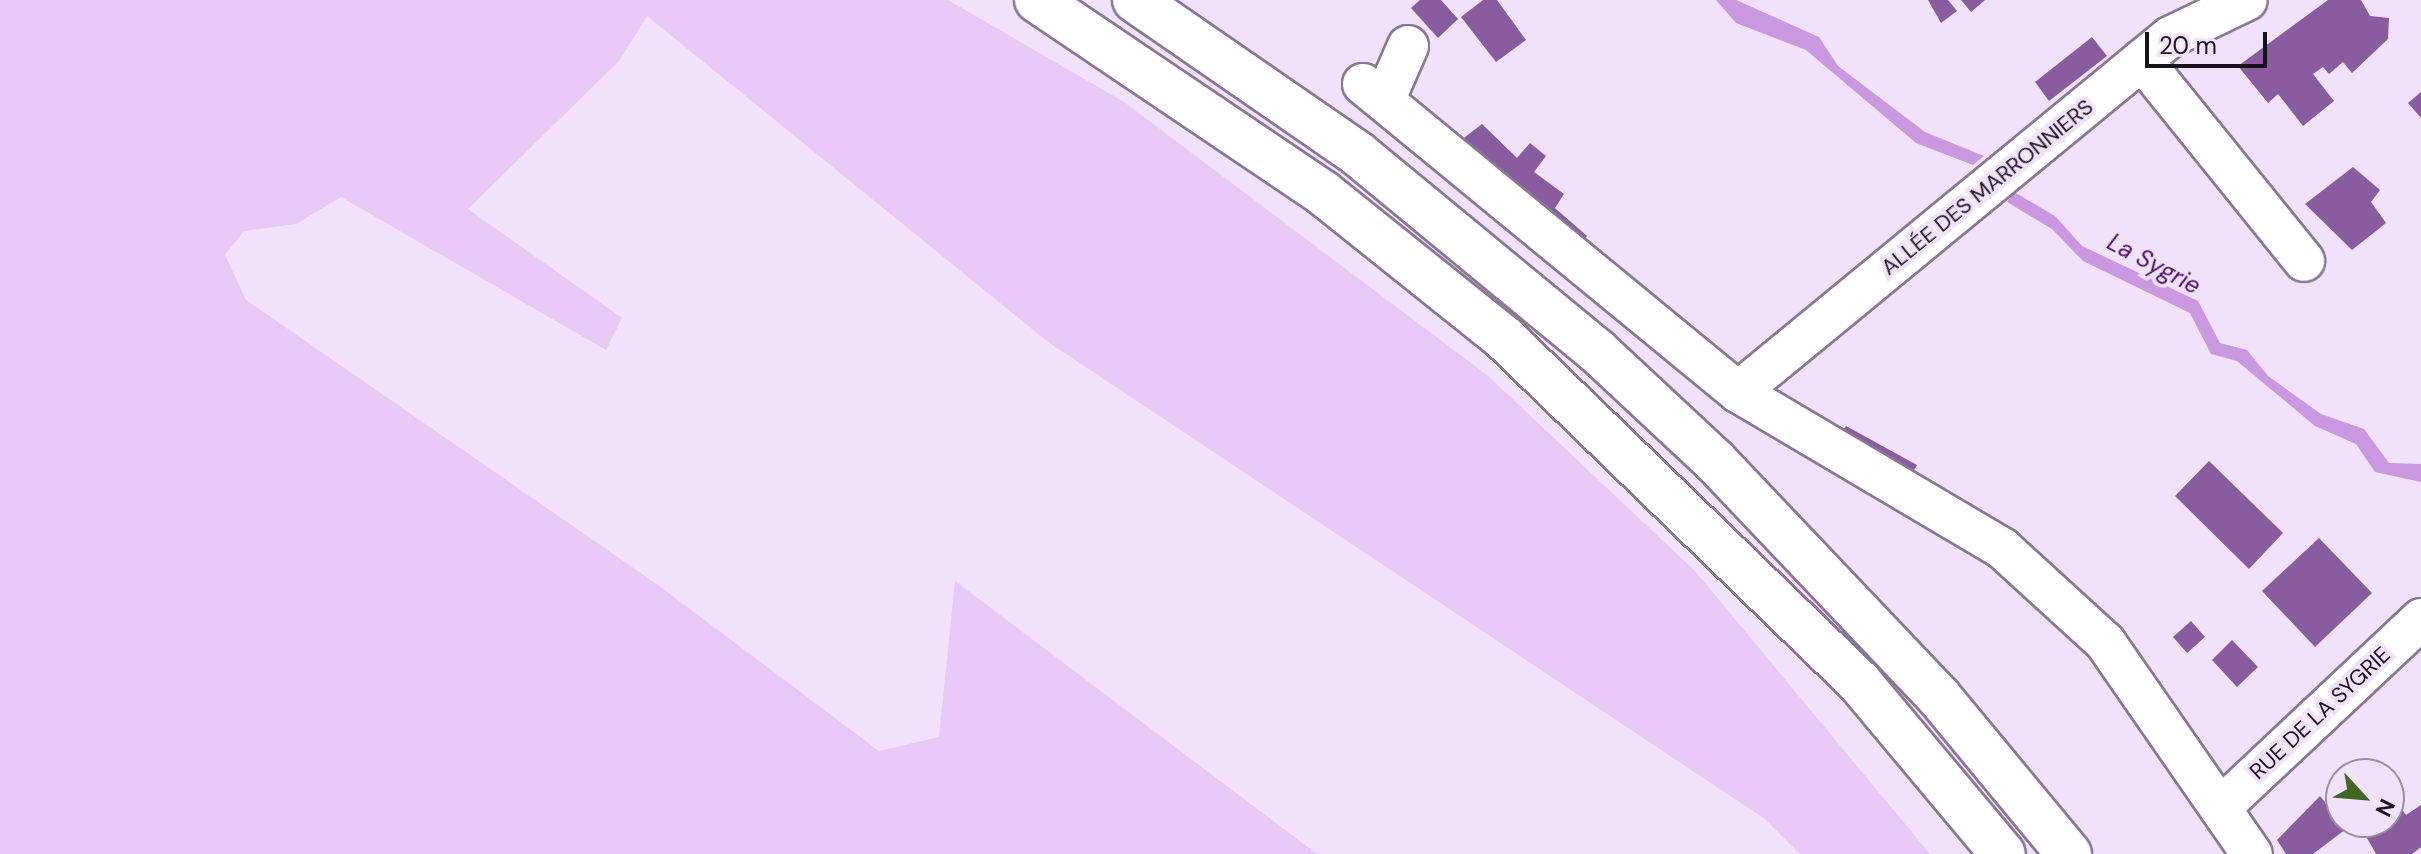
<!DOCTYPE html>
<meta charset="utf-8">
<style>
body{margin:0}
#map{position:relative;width:2421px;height:854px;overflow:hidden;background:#f1e1fa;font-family:"DM Sans",sans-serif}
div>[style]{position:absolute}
.green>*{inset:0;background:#e7c8f7}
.water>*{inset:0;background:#c998e1}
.building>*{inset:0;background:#895ca0}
.roads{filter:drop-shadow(2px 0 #8a7794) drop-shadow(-2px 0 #8a7794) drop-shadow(0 2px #8a7794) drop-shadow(0 -2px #8a7794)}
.minor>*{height:40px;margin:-20px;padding:0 20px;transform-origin:20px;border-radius:20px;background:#fff}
.highway>*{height:44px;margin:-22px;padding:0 22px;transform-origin:22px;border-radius:22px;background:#fff}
span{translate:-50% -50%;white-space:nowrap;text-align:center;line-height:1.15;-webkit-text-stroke:8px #f1e1fa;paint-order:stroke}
.street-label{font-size:22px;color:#19121d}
.water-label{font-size:24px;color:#4e1067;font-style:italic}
.north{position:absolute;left:2325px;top:758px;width:80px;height:80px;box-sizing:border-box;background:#f1e1fa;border:2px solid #9b8ea2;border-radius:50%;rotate:116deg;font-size:22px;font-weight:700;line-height:32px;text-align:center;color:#19121d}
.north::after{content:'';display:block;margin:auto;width:28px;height:36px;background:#416823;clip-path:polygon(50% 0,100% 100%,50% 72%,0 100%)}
.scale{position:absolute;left:2145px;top:32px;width:122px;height:36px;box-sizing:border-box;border:4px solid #19121d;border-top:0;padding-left:10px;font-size:24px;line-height:28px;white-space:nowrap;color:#19121d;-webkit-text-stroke:6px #f1e1fa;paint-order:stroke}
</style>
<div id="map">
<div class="green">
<div style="clip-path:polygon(0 0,948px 0,1124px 102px,1487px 375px,1695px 571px,1930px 854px,1800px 854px,1765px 819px,1048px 342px,647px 16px,619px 61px,468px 209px,622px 318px,606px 350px,341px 197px,296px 224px,244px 231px,225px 255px,246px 300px,658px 585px,879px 751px,939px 737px,955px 581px,1317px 854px,0 854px)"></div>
</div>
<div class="water">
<div style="clip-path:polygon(1716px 0,1736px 0,1819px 37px,1838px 66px,1925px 132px,1984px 156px,1973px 165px,1916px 143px,1806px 50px,1736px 23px)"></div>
<div style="clip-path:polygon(2014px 192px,2055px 216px,2082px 246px,2198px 301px,2220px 343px,2247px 350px,2268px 376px,2321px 414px,2364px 429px,2389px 463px,2421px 464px,2421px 482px,2375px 472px,2356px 444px,2315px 426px,2237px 361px,2211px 354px,2190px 313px,2083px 261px,2052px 229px,2007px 202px)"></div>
</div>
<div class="building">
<div style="clip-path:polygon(1420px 0,1441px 0,1458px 19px,1438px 38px,1411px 8px)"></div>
<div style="clip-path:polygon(1483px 0,1497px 0,1526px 40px,1496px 62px,1461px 17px)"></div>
<div style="clip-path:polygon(1928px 0,1948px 0,1957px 11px,1941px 23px)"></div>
<div style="clip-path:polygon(1961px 0,1985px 0,1971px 12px)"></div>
<div style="clip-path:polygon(2328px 0,2361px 0,2370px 16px,2389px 18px,2388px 39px,2352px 73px,2343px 62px,2329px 74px,2323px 67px,2313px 74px,2334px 101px,2303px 126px,2278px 94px,2268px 103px,2238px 66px)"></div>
<div style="clip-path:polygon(2092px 37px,2107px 56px,2049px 101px,2035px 82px)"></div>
<div style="clip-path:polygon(2421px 92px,2421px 118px,2408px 103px)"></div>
<div style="clip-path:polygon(1482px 124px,1517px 158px,1530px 143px,1546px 156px,1534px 172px,1564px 194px,1555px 208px,1587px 236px,1581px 244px,1456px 144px)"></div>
<div style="clip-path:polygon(2353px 167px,2380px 190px,2371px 202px,2386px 223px,2352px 250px,2305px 204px)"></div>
<div style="clip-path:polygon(1846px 426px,1917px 465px,1908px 480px,1837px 440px)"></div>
<div style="clip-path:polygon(2209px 461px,2283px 533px,2249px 569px,2175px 496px)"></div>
<div style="clip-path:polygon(2319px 538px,2372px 593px,2315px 647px,2262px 591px)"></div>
<div style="clip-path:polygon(2191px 621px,2205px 637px,2187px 653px,2173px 637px)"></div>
<div style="clip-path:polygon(2232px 640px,2258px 667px,2237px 687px,2212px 660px)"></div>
<div style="clip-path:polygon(2389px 791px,2406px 815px,2421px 805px,2421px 847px,2412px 854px,2376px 854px,2358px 822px,2389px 822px)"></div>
<div style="clip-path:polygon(2320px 796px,2346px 829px,2313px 854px,2286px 854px,2277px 840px)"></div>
</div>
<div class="roads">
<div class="minor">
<div style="left:2142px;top:60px;width:258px;rotate:51.1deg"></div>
<div style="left:1363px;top:84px;width:485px;rotate:39.4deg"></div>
<div style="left:1738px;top:392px;width:308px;rotate:30.6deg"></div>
<div style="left:2003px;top:549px;width:138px;rotate:42.4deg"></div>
<div style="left:2105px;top:642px;width:258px;rotate:55.3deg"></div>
<div style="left:1384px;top:101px;width:60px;rotate:-66.4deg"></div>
<div style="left:1738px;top:392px;width:559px;rotate:-39.41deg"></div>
<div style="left:2170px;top:37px;width:85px;rotate:-25.7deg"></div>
<div style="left:2220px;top:808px;width:276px;rotate:-43.2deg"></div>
</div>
<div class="highway">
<div style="left:1037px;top:0;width:345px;rotate:34deg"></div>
<div style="left:1323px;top:193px;width:233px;rotate:38.7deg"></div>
<div style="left:1505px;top:339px;width:493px;rotate:44.1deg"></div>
<div style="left:1859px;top:682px;width:224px;rotate:50.1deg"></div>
<div style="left:1135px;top:0;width:271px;rotate:34.6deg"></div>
<div style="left:1358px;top:154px;width:310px;rotate:39.5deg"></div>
<div style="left:1597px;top:351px;width:161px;rotate:43deg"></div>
<div style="left:1715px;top:461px;width:325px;rotate:46.5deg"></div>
<div style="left:1939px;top:697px;width:204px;rotate:50.4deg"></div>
</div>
</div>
<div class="street-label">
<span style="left:1987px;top:187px;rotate:-39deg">ALLÉE DES MARRONNIERS</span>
<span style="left:2320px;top:713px;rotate:-43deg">RUE DE LA SYGRIE</span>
</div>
<div class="water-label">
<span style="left:2154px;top:264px;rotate:28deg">La Sygrie</span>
</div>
<div class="north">N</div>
<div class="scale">20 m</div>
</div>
